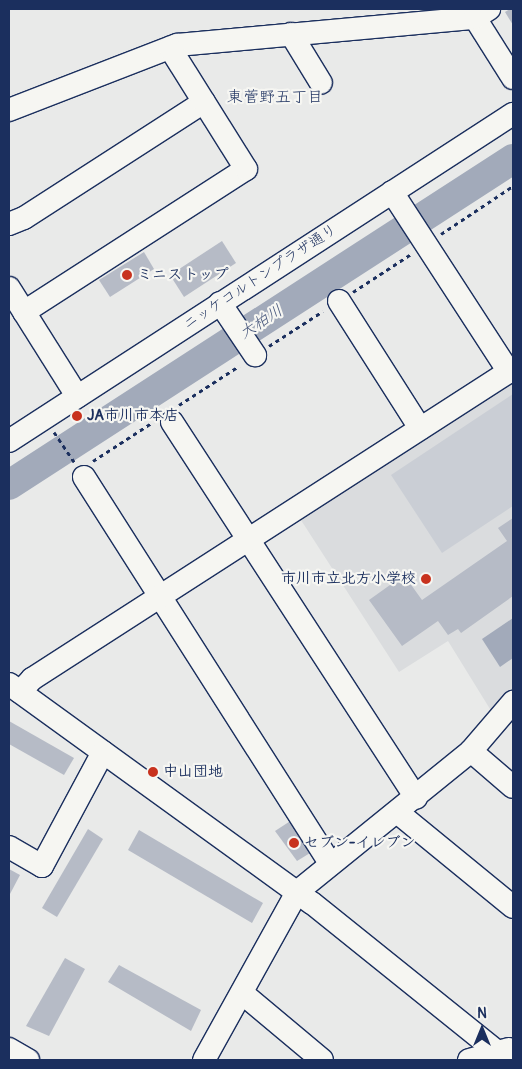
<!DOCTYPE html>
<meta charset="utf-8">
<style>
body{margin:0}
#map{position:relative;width:522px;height:1069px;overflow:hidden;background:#e9eae9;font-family:Pangolin,"Klee One",sans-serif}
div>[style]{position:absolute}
.built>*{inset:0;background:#dadcde}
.green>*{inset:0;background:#caced5}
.water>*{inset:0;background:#a2aaba}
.river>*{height:30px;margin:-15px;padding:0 15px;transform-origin:15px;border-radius:15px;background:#a2aaba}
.building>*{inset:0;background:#b6bbc6}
.path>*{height:3px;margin-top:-1.5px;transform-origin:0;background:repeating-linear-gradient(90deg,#1b2f5e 0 4px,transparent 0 8px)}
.roads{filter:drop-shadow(1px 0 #1b2f5e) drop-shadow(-1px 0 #1b2f5e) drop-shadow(0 1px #1b2f5e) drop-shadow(0 -1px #1b2f5e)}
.minor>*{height:22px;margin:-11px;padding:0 11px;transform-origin:11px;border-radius:11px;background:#f6f6f2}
.dots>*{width:14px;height:14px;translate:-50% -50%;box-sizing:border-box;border:2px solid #f6f6f2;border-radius:50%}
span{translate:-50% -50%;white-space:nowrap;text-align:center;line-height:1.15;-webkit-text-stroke:4.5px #f6f6f2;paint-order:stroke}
.poi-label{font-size:15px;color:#1b2f5e;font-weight:700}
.left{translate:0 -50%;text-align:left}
.right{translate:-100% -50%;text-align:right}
.street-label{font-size:15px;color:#1b2f5e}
.neighbourhood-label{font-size:16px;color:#1b2f5e}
.water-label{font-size:16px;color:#44547a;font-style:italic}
.frame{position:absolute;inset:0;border:10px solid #1b2f5e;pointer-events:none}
.north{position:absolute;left:457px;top:1004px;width:50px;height:50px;-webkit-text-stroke:4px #f6f6f2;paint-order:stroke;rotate:0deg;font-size:14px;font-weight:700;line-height:20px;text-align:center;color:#1b2f5e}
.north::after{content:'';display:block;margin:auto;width:18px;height:22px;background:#1b2f5e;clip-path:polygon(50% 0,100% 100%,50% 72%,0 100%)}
</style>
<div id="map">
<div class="built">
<div style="clip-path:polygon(513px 377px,513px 691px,496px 709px,490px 709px,448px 641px,399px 672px,299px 517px)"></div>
</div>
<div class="green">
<div style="clip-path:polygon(513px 394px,513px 506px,442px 553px,391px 475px)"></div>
</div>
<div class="water">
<div style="clip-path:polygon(513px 618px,513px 658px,500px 667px,482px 639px)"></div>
</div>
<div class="river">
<div style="left:9px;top:485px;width:600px;rotate:-32.9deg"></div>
</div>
<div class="building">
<div style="clip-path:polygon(510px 9px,513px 9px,513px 25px,505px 12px)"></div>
<div style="clip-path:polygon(222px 241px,236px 263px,184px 297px,170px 275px)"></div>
<div style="clip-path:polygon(144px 252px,154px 269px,110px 297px,99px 280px)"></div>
<div style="clip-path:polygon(513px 518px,513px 596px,461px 633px,458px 629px,448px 635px,438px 621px,402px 646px,369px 600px,404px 575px,422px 600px,507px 541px,498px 528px)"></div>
<div style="clip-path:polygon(9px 721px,74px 758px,64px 775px,9px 744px)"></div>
<div style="clip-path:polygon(295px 818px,315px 850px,297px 861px,275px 831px)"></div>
<div style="clip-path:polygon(88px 829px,103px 839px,57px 917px,42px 908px)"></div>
<div style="clip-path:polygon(139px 830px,263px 903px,252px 923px,128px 850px)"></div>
<div style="clip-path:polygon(9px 869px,20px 875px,10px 894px,9px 894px)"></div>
<div style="clip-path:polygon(65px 958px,85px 969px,49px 1036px,26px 1026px)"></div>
<div style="clip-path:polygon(119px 965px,201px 1010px,191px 1031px,108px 982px)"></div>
</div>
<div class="path">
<div style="left:441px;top:234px;width:87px;rotate:-33.7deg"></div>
<div style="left:353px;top:292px;width:69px;rotate:-33.2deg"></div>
<div style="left:269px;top:346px;width:64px;rotate:-32.9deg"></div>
<div style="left:179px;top:405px;width:72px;rotate:-33deg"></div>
<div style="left:54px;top:432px;width:36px;rotate:56deg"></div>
<div style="left:93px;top:461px;width:72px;rotate:-33deg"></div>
</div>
<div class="roads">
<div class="minor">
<div style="left:475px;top:18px;width:71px;rotate:57.7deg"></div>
<div style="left:291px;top:34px;width:57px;rotate:58.5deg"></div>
<div style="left:9px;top:110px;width:180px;rotate:-21.2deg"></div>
<div style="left:177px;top:45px;width:299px;rotate:-5.2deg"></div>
<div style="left:475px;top:18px;width:17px;rotate:-33deg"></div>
<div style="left:392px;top:192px;width:215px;rotate:57deg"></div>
<div style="left:9px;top:224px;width:16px;rotate:-22deg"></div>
<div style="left:24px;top:218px;width:214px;rotate:-32.8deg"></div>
<div style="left:9px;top:288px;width:128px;rotate:57.8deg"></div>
<div style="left:339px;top:301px;width:151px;rotate:57.5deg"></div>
<div style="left:220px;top:303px;width:63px;rotate:56.1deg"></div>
<div style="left:24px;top:312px;width:264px;rotate:-32.8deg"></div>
<div style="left:246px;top:169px;width:143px;rotate:-122.1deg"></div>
<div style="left:172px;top:422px;width:448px;rotate:57deg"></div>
<div style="left:9px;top:441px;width:601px;rotate:-32.98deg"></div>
<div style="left:84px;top:477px;width:459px;rotate:57.5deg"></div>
<div style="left:9px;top:684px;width:374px;rotate:35.9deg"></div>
<div style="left:312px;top:903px;width:250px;rotate:38.8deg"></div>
<div style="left:20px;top:692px;width:18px;rotate:-47deg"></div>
<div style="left:32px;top:679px;width:572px;rotate:-32.8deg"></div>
<div style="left:471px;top:751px;width:55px;rotate:40.6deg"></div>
<div style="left:397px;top:812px;width:150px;rotate:39.3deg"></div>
<div style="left:9px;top:847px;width:38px;rotate:30deg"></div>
<div style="left:42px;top:866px;width:129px;rotate:-61.8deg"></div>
<div style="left:242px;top:993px;width:104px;rotate:39.9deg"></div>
<div style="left:9px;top:1049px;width:22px;rotate:30deg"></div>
<div style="left:204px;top:1060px;width:192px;rotate:-61deg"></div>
<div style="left:297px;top:892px;width:224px;rotate:-39deg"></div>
<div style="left:471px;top:751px;width:65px;rotate:-49.4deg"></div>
<div style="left:469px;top:1060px;width:41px;rotate:-15.4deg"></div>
</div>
</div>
<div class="dots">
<div style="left:127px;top:275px;background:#c8321e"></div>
<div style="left:77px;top:416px;background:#c8321e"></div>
<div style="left:426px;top:579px;background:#c8321e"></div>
<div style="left:153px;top:772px;background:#c8321e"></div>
<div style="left:294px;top:843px;background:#c8321e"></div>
</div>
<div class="poi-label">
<span class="left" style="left:137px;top:275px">ミニストップ</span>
<span class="left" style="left:87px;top:416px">JA市川市本店</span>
<span class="right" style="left:416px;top:579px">市川市立北方小学校</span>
<span class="left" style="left:163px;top:772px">中山団地</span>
<span class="left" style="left:304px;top:843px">セブン-イレブン</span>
</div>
<div class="street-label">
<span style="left:260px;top:277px;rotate:-33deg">ニッケコルトンプラザ通り</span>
</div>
<div class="neighbourhood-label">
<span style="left:275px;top:97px">東菅野五丁目</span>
</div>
<div class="water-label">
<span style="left:261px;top:322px;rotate:-33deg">大柏川</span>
</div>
<div class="frame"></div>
<div class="north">N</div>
</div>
